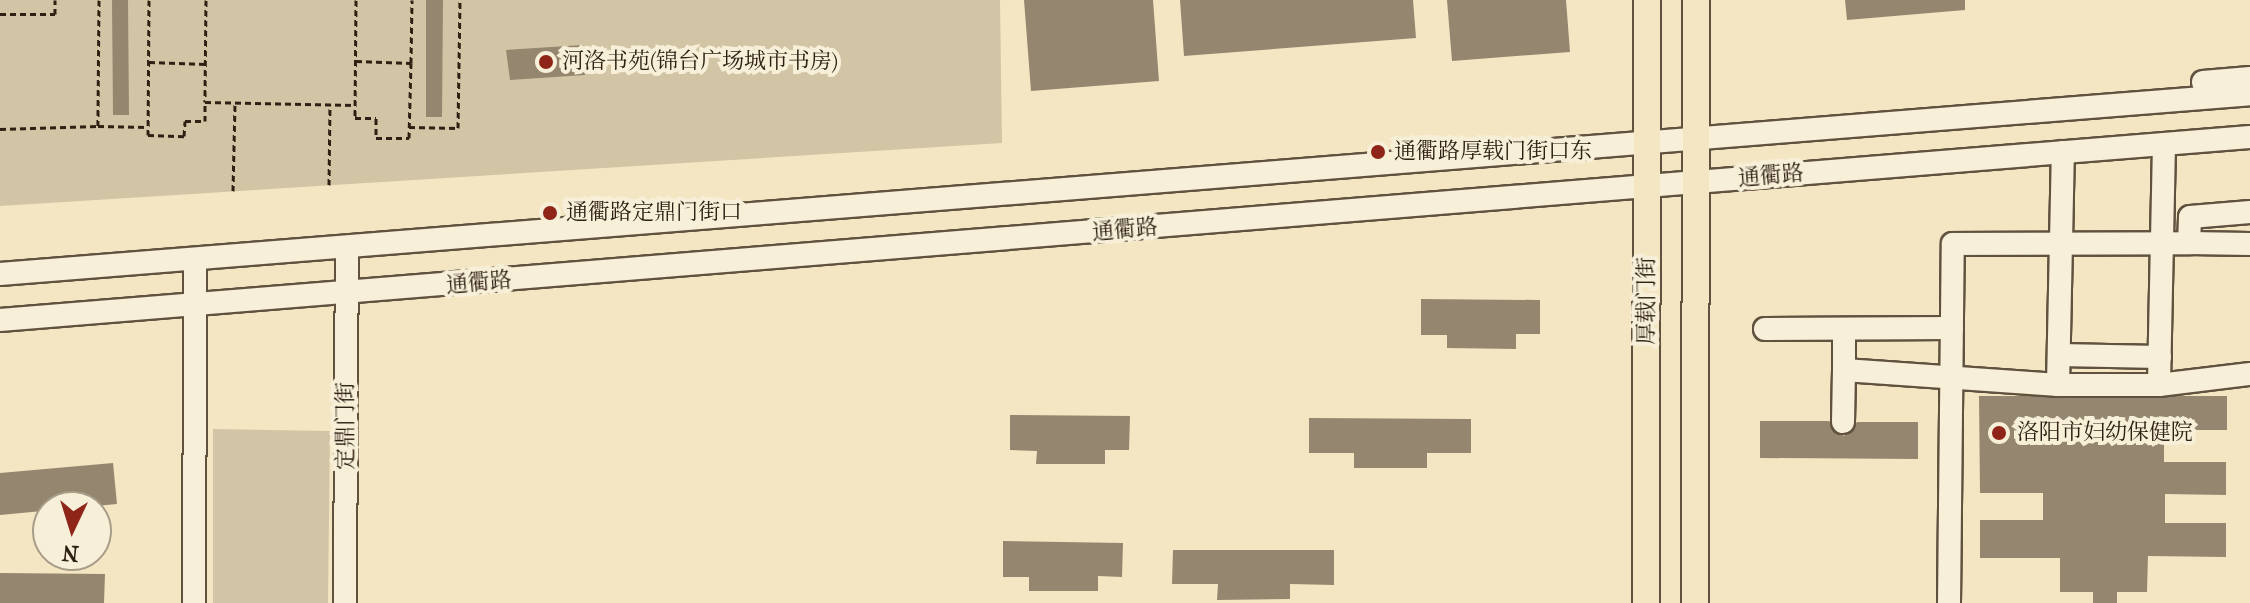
<!DOCTYPE html>
<meta charset="utf-8">
<style>
body{margin:0}
#map{position:relative;width:2250px;height:603px;overflow:hidden;background:#f4e6c3;font-family:"IM FELL French Canon","Noto Serif SC",serif}
div>[style]{position:absolute}
.green>*{inset:0;background:#d2c5a5}
.building>*{inset:0;background:#95876f}
.path>*{height:3px;margin-top:-1.5px;transform-origin:0;background:repeating-linear-gradient(90deg,#2e2113 0 6px,transparent 0 10px)}
.roads{filter:drop-shadow(2px 0 #60523f) drop-shadow(-2px 0 #60523f) drop-shadow(0 2px #60523f) drop-shadow(0 -2px #60523f)}
.minor>*{height:22px;margin:-11px;padding:0 11px;transform-origin:11px;border-radius:11px;background:#f8efd8}
.major>*{height:26px;margin:-13px;padding:0 13px;transform-origin:13px;border-radius:13px;background:#f4e6c3}
.dots>*{width:22px;height:22px;translate:-50% -50%;box-sizing:border-box;border:4px solid #f8efd8;border-radius:50%}
span{translate:-50% -50%;white-space:nowrap;text-align:center;line-height:1.15;-webkit-text-stroke:8px #f8efd8;paint-order:stroke}
.poi-label{font-size:22px;color:#2e2113}
.left{translate:0 -50%;text-align:left}
.street-label{font-size:22px;color:#2e2113}
.north{position:absolute;left:32px;top:491px;width:80px;height:80px;box-sizing:border-box;background:#f8efd8;border:2px solid #a79d89;border-radius:50%;rotate:184deg;font-size:22px;font-weight:700;line-height:32px;text-align:center;color:#2e2113}
.north::after{content:'';display:block;margin:auto;width:28px;height:36px;background:#8f2418;clip-path:polygon(50% 0,100% 100%,50% 72%,0 100%)}
</style>
<div id="map">
<div class="green">
<div style="clip-path:polygon(0 0,1000px 0,1002px 143px,0 206px)"></div>
<div style="clip-path:polygon(213px 429px,330px 431px,328px 603px,213px 603px)"></div>
</div>
<div class="building">
<div style="clip-path:polygon(112px 0,128px 0,129px 115px,113px 115px)"></div>
<div style="clip-path:polygon(426px 0,443px 0,442px 117px,426px 117px)"></div>
<div style="clip-path:polygon(1024px 0,1153px 0,1159px 81px,1031px 91px)"></div>
<div style="clip-path:polygon(1180px 0,1413px 0,1416px 38px,1184px 56px)"></div>
<div style="clip-path:polygon(1447px 0,1566px 0,1570px 52px,1452px 61px)"></div>
<div style="clip-path:polygon(1845px 0,1965px 0,1965px 10px,1847px 20px)"></div>
<div style="clip-path:polygon(583px 45px,585px 75px,510px 80px,506px 50px)"></div>
<div style="clip-path:polygon(1421px 299px,1540px 300px,1540px 334px,1516px 334px,1516px 349px,1447px 348px,1447px 335px,1421px 335px)"></div>
<div style="clip-path:polygon(1979px 396px,2227px 396px,2227px 430px,2164px 430px,2164px 462px,2226px 462px,2226px 495px,2165px 494px,2165px 523px,2226px 523px,2226px 557px,2148px 556px,2147px 592px,2117px 592px,2117px 603px,2093px 603px,2093px 592px,2060px 592px,2060px 558px,1980px 558px,1980px 520px,2043px 520px,2043px 493px,1980px 493px)"></div>
<div style="clip-path:polygon(1010px 415px,1130px 416px,1129px 450px,1105px 450px,1105px 464px,1036px 464px,1037px 451px,1010px 450px)"></div>
<div style="clip-path:polygon(1309px 418px,1471px 419px,1471px 453px,1427px 453px,1427px 468px,1354px 468px,1354px 453px,1309px 453px)"></div>
<div style="clip-path:polygon(1760px 421px,1829px 421px,1844px 436px,1857px 422px,1918px 422px,1918px 459px,1760px 458px)"></div>
<div style="clip-path:polygon(113px 463px,117px 504px,0 515px,0 473px)"></div>
<div style="clip-path:polygon(1003px 541px,1123px 543px,1122px 577px,1098px 576px,1098px 591px,1029px 591px,1029px 577px,1003px 577px)"></div>
<div style="clip-path:polygon(1173px 550px,1334px 550px,1334px 585px,1290px 584px,1290px 599px,1217px 600px,1218px 584px,1172px 584px)"></div>
<div style="clip-path:polygon(0 573px,105px 574px,104px 603px,0 603px)"></div>
</div>
<div class="path">
<div style="left:99px;top:0;width:126px;rotate:90.5deg"></div>
<div style="left:98px;top:126px;width:50px;rotate:1.1deg"></div>
<div style="left:149px;top:0;width:135px;rotate:90.4deg"></div>
<div style="left:148px;top:135px;width:36px;rotate:2deg"></div>
<div style="left:184px;top:136px;width:15px;rotate:-86deg"></div>
<div style="left:185px;top:121px;width:20px"></div>
<div style="left:205px;top:121px;width:19px;rotate:-90deg"></div>
<div style="left:206px;top:0;width:102px;rotate:90.6deg"></div>
<div style="left:205px;top:102px;width:150px;rotate:1.1deg"></div>
<div style="left:356px;top:0;width:118px;rotate:90.5deg"></div>
<div style="left:355px;top:118px;width:21px"></div>
<div style="left:376px;top:118px;width:20px;rotate:90deg"></div>
<div style="left:376px;top:138px;width:33px"></div>
<div style="left:409px;top:138px;width:75px;rotate:-88.5deg"></div>
<div style="left:0;top:14px;width:55px"></div>
<div style="left:55px;top:14px;width:14px;rotate:-90deg"></div>
<div style="left:356px;top:61px;width:55px;rotate:2.1deg"></div>
<div style="left:411px;top:63px;width:63px;rotate:-89.1deg"></div>
<div style="left:149px;top:62px;width:57px;rotate:2deg"></div>
<div style="left:409px;top:127px;width:49px;rotate:1.2deg"></div>
<div style="left:458px;top:128px;width:128px;rotate:-89.1deg"></div>
<div style="left:0;top:129px;width:98px;rotate:-1.8deg"></div>
<div style="left:329px;top:185px;width:80px;rotate:-89.3deg"></div>
<div style="left:233px;top:191px;width:88px;rotate:-88.7deg"></div>
</div>
<div class="roads">
<div class="minor">
<div style="left:2203px;top:82px;width:47px;rotate:-4.9deg"></div>
<div style="left:2164px;top:144px;width:241px;rotate:91.2deg"></div>
<div style="left:2159px;top:385px;width:92px;rotate:-6.9deg"></div>
<div style="left:2250px;top:212px;width:60px;rotate:175.2deg"></div>
<div style="left:2190px;top:217px;width:26px;rotate:92deg"></div>
<div style="left:2189px;top:243px;width:61px;rotate:0.9deg"></div>
<div style="left:0;top:274px;width:2257px;rotate:-4.57deg"></div>
<div style="left:0;top:320px;width:2257px;rotate:-4.65deg"></div>
<div style="left:1765px;top:329px;width:187px;rotate:-0.3deg"></div>
<div style="left:2059px;top:355px;width:101px;rotate:1.1deg"></div>
<div style="left:1844px;top:370px;width:41px;rotate:-90deg"></div>
<div style="left:2058px;top:385px;width:101px"></div>
<div style="left:1843px;top:422px;width:52px;rotate:-88.9deg"></div>
<div style="left:1844px;top:370px;width:215px;rotate:4deg"></div>
<div style="left:2058px;top:385px;width:233px;rotate:-88.8deg"></div>
<div style="left:194px;top:603px;width:343px;rotate:-89.8deg"></div>
<div style="left:345px;top:603px;width:354px;rotate:-89.7deg"></div>
<div style="left:1949px;top:603px;width:359px;rotate:-89.4deg"></div>
<div style="left:1953px;top:244px;width:236px;rotate:-0.2deg"></div>
</div>
<div class="major">
<div style="left:1646px;top:603px;width:603px;rotate:-89.9deg"></div>
<div style="left:1695px;top:603px;width:603px;rotate:-89.9deg"></div>
</div>
</div>
<div class="dots">
<div style="left:546px;top:62px;background:#8f2418"></div>
<div style="left:1378px;top:152px;background:#8f2418"></div>
<div style="left:550px;top:213px;background:#8f2418"></div>
<div style="left:1999px;top:433px;background:#8f2418"></div>
</div>
<div class="poi-label">
<span class="left" style="left:562px;top:62px">河洛书苑(锦台广场城市书房)</span>
<span class="left" style="left:1394px;top:152px">通衢路厚载门街口东</span>
<span class="left" style="left:566px;top:213px">通衢路定鼎门街口</span>
<span class="left" style="left:2017px;top:433px">洛阳市妇幼保健院</span>
</div>
<div class="street-label">
<span style="left:1771px;top:176px;rotate:-5deg">通衢路</span>
<span style="left:1125px;top:230px;rotate:-5deg">通衢路</span>
<span style="left:479px;top:283px;rotate:-5deg">通衢路</span>
<span style="left:1647px;top:301px;rotate:-90deg">厚载门街</span>
<span style="left:346px;top:426px;rotate:-90deg">定鼎门街</span>
</div>
<div class="north">N</div>
</div>
